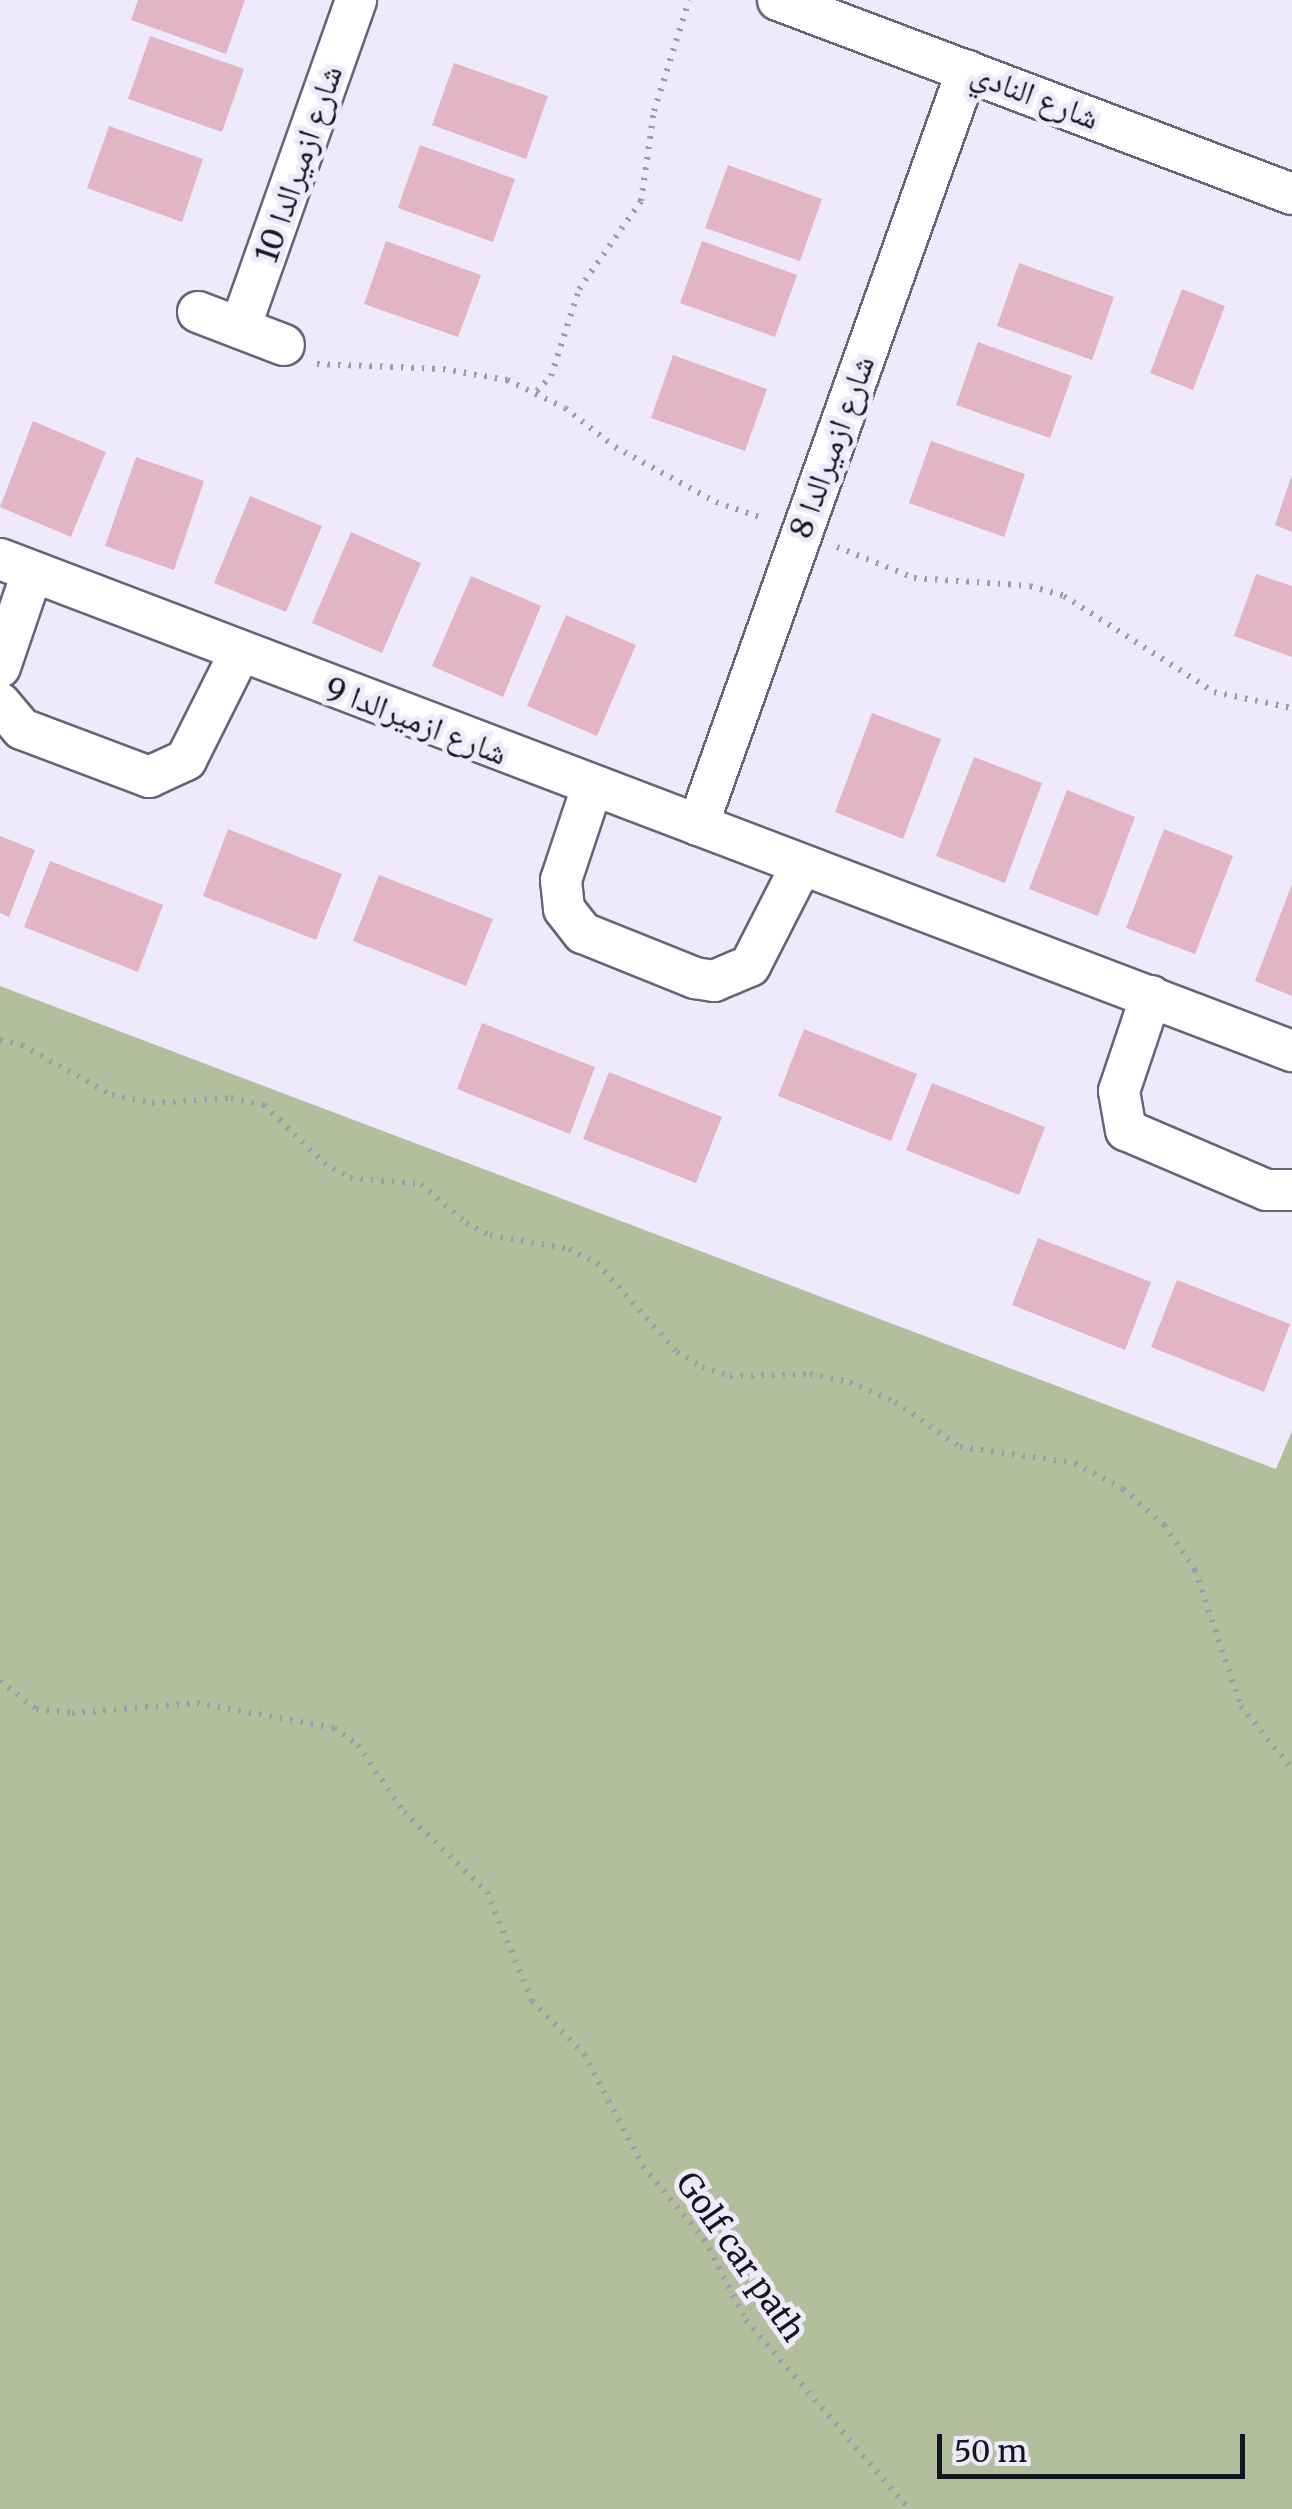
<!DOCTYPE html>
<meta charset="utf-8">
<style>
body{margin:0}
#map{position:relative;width:1292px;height:2509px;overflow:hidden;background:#eeeafc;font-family:Merriweather,"Noto Naskh Arabic",serif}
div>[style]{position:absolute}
.green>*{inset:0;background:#b3bf9c}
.building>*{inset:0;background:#e2b5c5}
.path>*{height:6px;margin-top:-3px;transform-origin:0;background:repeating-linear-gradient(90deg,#9f9baa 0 2.5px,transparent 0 10.5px)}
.roads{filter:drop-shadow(2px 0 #68627b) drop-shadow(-2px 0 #68627b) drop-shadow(0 2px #68627b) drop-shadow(0 -2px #68627b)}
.street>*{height:40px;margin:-20px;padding:0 20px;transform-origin:20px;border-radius:20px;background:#fff}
span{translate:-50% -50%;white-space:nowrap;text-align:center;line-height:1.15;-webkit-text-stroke:10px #eeeafc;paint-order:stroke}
.street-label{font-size:32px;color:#16141e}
.scale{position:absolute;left:937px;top:2434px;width:308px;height:45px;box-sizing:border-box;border:5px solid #16141e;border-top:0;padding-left:12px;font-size:30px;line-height:35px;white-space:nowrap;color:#16141e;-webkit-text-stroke:8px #eeeafc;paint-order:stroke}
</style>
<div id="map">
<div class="green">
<div style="clip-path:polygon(0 986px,1276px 1469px,1292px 1431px,1292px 2509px,0 2509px)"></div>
</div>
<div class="building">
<div style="clip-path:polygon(138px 0,245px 0,226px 54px,131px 20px)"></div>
<div style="clip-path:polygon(150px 36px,244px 69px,222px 132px,128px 99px)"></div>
<div style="clip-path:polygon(454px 63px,548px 96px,526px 159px,432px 125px)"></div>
<div style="clip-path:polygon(109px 126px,203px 159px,182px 222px,87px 188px)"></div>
<div style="clip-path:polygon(420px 145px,515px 179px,493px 242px,398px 208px)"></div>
<div style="clip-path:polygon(728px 165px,822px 199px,800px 261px,705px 228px)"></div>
<div style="clip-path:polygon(386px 241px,481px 275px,458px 337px,364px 304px)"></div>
<div style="clip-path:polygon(702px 241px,797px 275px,775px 337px,680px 303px)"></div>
<div style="clip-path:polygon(1019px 263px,1114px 297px,1092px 360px,997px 326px)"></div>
<div style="clip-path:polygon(1182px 289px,1225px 306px,1193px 390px,1150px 373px)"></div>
<div style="clip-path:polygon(978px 342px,1072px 376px,1050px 438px,956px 405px)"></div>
<div style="clip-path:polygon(673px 355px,767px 389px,745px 451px,651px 418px)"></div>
<div style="clip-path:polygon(33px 421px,106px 452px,71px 537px,0 507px)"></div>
<div style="clip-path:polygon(931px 441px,1025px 474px,1004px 537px,909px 503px)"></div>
<div style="clip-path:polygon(136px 457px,204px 481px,174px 570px,105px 546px)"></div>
<div style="clip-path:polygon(1291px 477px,1292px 477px,1292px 532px,1275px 525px)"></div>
<div style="clip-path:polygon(250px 496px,322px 526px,286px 612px,214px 583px)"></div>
<div style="clip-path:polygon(351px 532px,421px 563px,382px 653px,312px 623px)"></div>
<div style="clip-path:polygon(1256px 574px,1292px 586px,1292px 657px,1234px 636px)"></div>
<div style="clip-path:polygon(471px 576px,541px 606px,503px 697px,432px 666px)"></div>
<div style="clip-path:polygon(566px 615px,636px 645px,597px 736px,527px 706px)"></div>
<div style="clip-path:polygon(872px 713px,941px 739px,903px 839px,835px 812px)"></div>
<div style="clip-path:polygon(974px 757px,1042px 783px,1005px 883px,936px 856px)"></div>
<div style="clip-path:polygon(1067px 790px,1135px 817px,1098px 916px,1029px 889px)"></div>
<div style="clip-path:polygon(228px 829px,342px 874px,316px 940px,203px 896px)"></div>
<div style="clip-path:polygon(1164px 829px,1233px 856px,1195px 954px,1126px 928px)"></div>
<div style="clip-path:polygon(0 836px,35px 850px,9px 917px,0 913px)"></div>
<div style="clip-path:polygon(50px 861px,163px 905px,138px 972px,24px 927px)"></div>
<div style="clip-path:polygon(379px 875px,493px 919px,466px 986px,353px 941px)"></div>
<div style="clip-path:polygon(1292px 884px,1292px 996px,1255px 981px)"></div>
<div style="clip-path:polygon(482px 1023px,595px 1067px,570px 1134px,457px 1089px)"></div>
<div style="clip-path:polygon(804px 1029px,917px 1074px,891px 1141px,778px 1096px)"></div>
<div style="clip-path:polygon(609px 1072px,722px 1117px,696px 1183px,583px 1139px)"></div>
<div style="clip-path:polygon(932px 1083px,1045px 1127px,1019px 1195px,906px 1150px)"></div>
<div style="clip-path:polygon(1038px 1238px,1151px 1282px,1125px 1350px,1012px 1305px)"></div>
<div style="clip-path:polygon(1177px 1280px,1290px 1324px,1264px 1392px,1151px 1347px)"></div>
</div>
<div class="path">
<div style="left:317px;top:364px;width:126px;rotate:2.3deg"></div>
<div style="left:443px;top:369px;width:65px;rotate:9.8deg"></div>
<div style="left:507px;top:380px;width:64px;rotate:25.8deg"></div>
<div style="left:565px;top:408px;width:63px;rotate:38deg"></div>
<div style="left:615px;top:447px;width:115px;rotate:28.6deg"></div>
<div style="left:716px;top:502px;width:52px;rotate:19.1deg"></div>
<div style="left:537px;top:391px;width:21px;rotate:-47deg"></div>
<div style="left:551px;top:376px;width:91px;rotate:-72.2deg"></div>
<div style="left:579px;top:289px;width:108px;rotate:-54.8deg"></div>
<div style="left:641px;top:201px;width:91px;rotate:-81.8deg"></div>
<div style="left:654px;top:111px;width:116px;rotate:-72.5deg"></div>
<div style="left:837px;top:547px;width:83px;rotate:21.9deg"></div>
<div style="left:914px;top:578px;width:116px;rotate:3.9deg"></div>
<div style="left:1030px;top:586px;width:35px;rotate:16deg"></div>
<div style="left:1064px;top:596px;width:178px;rotate:32.6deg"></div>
<div style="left:1214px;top:692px;width:80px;rotate:11.6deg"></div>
<div style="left:0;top:1040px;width:23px;rotate:13deg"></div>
<div style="left:22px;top:1045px;width:103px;rotate:29.1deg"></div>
<div style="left:112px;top:1095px;width:41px;rotate:11.3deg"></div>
<div style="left:152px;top:1103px;width:79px;rotate:-3.6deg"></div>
<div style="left:231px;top:1098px;width:34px;rotate:12deg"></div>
<div style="left:264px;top:1105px;width:83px;rotate:44deg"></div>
<div style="left:324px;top:1163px;width:30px;rotate:30deg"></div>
<div style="left:350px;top:1178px;width:71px;rotate:4.8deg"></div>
<div style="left:421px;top:1184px;width:60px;rotate:40.9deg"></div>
<div style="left:466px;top:1223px;width:27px;rotate:27deg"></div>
<div style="left:490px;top:1235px;width:80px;rotate:10deg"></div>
<div style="left:569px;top:1249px;width:31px;rotate:27deg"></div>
<div style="left:597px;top:1263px;width:120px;rotate:48deg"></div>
<div style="left:677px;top:1352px;width:29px;rotate:31deg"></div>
<div style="left:702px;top:1367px;width:29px;rotate:18deg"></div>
<div style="left:730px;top:1376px;width:80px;rotate:-1.4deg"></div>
<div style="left:810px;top:1374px;width:41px;rotate:11.3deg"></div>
<div style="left:850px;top:1382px;width:49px;rotate:24deg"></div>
<div style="left:895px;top:1402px;width:79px;rotate:34.7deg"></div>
<div style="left:960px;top:1447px;width:116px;rotate:7.9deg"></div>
<div style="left:1075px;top:1463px;width:55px;rotate:28.4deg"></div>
<div style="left:1123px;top:1489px;width:55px;rotate:41.3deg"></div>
<div style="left:1164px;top:1525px;width:55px;rotate:55.4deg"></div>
<div style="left:1195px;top:1570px;width:144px;rotate:71.3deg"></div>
<div style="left:1241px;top:1706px;width:81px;rotate:51deg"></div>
<div style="left:0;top:1681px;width:46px;rotate:37.9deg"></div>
<div style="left:36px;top:1709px;width:36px;rotate:6deg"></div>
<div style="left:72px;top:1713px;width:125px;rotate:-4.6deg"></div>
<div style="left:197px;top:1703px;width:139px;rotate:10.3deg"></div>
<div style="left:334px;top:1728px;width:29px;rotate:35deg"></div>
<div style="left:358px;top:1745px;width:81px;rotate:55.5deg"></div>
<div style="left:404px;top:1812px;width:115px;rotate:43.9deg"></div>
<div style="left:487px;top:1892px;width:118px;rotate:67.6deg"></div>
<div style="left:532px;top:2001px;width:74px;rotate:45.5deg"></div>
<div style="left:584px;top:2054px;width:127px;rotate:62.2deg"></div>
<div style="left:643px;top:2166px;width:95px;rotate:50.1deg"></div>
<div style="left:704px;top:2239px;width:91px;rotate:62.6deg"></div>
<div style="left:746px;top:2320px;width:250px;rotate:49.2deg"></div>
</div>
<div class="roads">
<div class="street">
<div style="left:778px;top:0;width:549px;rotate:20.68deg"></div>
<div style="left:198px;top:312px;width:92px;rotate:21deg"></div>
<div style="left:240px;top:328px;width:348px;rotate:-70.5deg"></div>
<div style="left:0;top:559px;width:1383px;rotate:20.85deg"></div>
<div style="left:0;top:667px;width:99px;rotate:-71.2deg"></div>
<div style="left:0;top:703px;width:34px;rotate:50deg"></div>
<div style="left:22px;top:729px;width:136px;rotate:20.7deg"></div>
<div style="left:149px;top:777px;width:41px;rotate:-24.7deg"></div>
<div style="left:186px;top:760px;width:119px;rotate:-63.4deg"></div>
<div style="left:592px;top:787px;width:98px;rotate:108.4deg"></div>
<div style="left:561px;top:880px;width:29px;rotate:84deg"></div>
<div style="left:564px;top:909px;width:31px;rotate:52deg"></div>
<div style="left:583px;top:933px;width:121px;rotate:21.9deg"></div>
<div style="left:695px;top:978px;width:19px;rotate:9deg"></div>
<div style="left:714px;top:981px;width:39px;rotate:-23deg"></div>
<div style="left:750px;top:966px;width:112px;rotate:-63deg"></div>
<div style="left:698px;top:825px;width:801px;rotate:-70.39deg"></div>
<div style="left:1151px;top:996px;width:100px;rotate:108.6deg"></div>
<div style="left:1119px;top:1091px;width:40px;rotate:80deg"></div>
<div style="left:1126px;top:1130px;width:153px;rotate:23.1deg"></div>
<div style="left:1267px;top:1190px;width:25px"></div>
</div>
</div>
<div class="street-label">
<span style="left:1035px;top:96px;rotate:21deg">شارع النادي</span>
<span style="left:299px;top:164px;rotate:-71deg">شارع ازميرالدا 10</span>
<span style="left:832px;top:447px;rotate:-70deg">شارع ازميرالدا 8</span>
<span style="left:416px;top:721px;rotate:21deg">شارع ازميرالدا 9</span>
<span style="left:740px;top:2257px;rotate:55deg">Golf car path</span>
</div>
<div class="scale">50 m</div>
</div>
